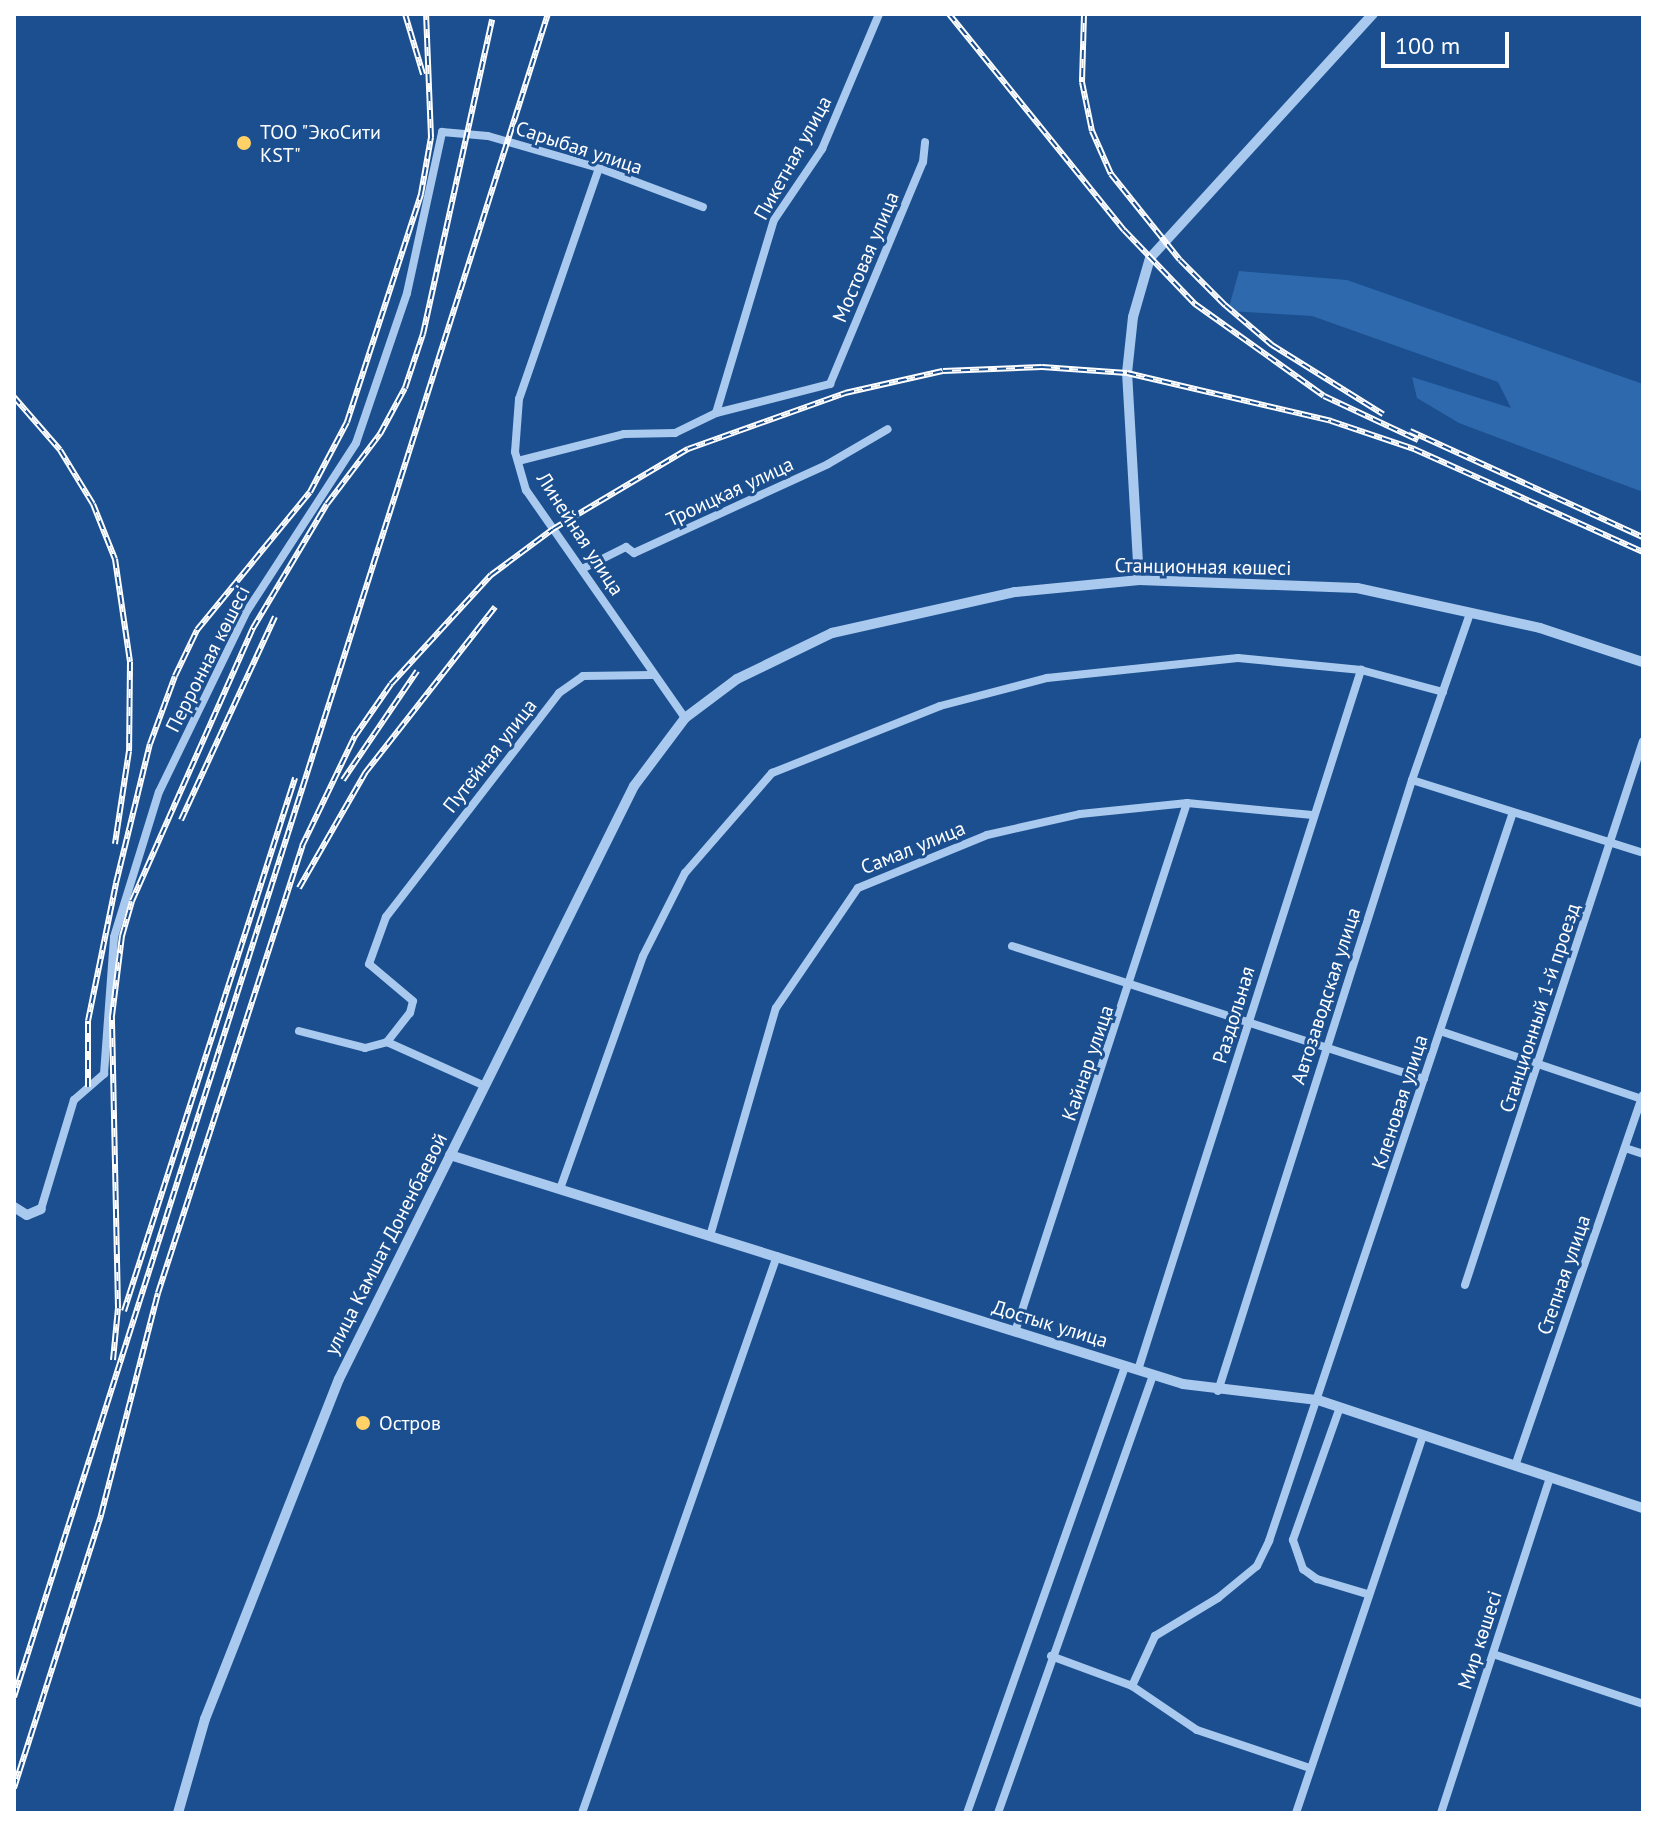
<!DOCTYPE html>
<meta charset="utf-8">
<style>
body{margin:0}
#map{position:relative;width:1657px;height:1827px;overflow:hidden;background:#1b4f8f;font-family:"PT Sans",sans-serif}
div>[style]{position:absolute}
.green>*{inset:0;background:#2e69ad}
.minor>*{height:8px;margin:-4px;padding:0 4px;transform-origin:4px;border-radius:4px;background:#a9c9ee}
.tertiary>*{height:10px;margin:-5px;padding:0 5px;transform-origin:5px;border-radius:5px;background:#a9c9ee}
.rail>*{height:6px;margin-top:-3px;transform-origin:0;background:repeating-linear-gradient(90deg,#1b4f8f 0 9px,#fff 0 18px);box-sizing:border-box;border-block:2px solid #fff}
.dots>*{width:22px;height:22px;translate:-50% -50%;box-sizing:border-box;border:4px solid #1b4f8f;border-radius:50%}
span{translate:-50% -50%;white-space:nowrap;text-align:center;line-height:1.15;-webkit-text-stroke:6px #1b4f8f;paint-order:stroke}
.poi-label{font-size:20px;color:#fff}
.left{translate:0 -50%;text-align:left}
.street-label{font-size:20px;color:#fff}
.frame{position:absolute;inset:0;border:16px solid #fff;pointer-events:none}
.scale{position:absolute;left:1381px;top:32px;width:128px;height:36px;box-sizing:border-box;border:4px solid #fff;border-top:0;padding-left:10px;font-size:24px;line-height:28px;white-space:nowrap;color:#fff;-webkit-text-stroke:6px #1b4f8f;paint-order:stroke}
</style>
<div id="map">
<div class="green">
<div style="clip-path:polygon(1239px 271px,1347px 280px,1643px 384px,1643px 492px,1459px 423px,1417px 398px,1412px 377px,1511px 408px,1498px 382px,1312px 316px,1228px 311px)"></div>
</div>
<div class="minor">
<div style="left:599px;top:168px;width:244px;rotate:109.1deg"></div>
<div style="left:519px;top:399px;width:53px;rotate:94.3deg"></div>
<div style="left:515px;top:452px;width:40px;rotate:74deg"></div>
<div style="left:526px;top:490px;width:278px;rotate:55.1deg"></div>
<div style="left:716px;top:413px;width:202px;rotate:-73.3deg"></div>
<div style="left:774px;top:220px;width:86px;rotate:-55.9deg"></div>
<div style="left:822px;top:149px;width:147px;rotate:-67.1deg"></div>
<div style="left:518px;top:461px;width:109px;rotate:-14.3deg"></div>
<div style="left:624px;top:434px;width:51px;rotate:-1.1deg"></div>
<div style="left:675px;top:433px;width:46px;rotate:-26deg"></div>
<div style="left:716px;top:413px;width:118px;rotate:-14.3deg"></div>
<div style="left:830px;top:384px;width:241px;rotate:-67.3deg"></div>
<div style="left:923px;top:162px;width:20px;rotate:-84deg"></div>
<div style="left:584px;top:568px;width:47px;rotate:-26.6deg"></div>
<div style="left:626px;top:547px;width:10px;rotate:37deg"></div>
<div style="left:634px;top:553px;width:213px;rotate:-24.6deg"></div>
<div style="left:828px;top:464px;width:69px;rotate:-30.3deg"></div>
<div style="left:1412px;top:780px;width:242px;rotate:17.5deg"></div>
<div style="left:1012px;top:946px;width:433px;rotate:17.9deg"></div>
<div style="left:299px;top:1031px;width:68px;rotate:14.4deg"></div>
<div style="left:365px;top:1048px;width:23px;rotate:-15deg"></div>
<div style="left:387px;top:1042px;width:107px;rotate:24.2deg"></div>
<div style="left:1440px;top:1031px;width:213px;rotate:18.6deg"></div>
<div style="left:387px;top:1042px;width:37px;rotate:-52deg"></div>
<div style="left:410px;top:1013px;width:12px;rotate:-76deg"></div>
<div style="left:413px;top:1001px;width:57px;rotate:-139.9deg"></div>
<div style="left:369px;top:964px;width:50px;rotate:-70.1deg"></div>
<div style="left:386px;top:917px;width:283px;rotate:-52.3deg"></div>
<div style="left:559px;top:693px;width:29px;rotate:-35deg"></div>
<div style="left:583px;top:676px;width:69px;rotate:-0.8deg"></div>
<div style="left:1625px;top:1148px;width:19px;rotate:18deg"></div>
<div style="left:560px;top:1189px;width:247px;rotate:-70.4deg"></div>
<div style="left:643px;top:956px;width:93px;rotate:-63.2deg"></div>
<div style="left:685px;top:873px;width:133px;rotate:-49deg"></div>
<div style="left:772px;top:773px;width:181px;rotate:-21.7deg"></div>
<div style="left:940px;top:706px;width:111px;rotate:-14.7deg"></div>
<div style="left:1047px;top:678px;width:192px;rotate:-6deg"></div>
<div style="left:1238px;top:658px;width:124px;rotate:5.6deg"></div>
<div style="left:1361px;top:670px;width:85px;rotate:15deg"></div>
<div style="left:41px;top:1209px;width:114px;rotate:-73.2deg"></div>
<div style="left:74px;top:1100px;width:40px;rotate:-41deg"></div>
<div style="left:104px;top:1074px;width:137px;rotate:-85.8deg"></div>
<div style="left:114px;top:937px;width:152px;rotate:-72.8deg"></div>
<div style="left:159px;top:792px;width:201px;rotate:-64.1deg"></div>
<div style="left:247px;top:611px;width:200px;rotate:-57deg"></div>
<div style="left:356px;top:443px;width:158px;rotate:-71.2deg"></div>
<div style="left:407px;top:293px;width:165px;rotate:-77.7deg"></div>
<div style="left:442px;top:132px;width:46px;rotate:5deg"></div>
<div style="left:488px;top:136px;width:116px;rotate:16.1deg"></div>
<div style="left:599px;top:168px;width:111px;rotate:20.6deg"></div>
<div style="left:710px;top:1236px;width:237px;rotate:-73.9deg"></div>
<div style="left:776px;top:1008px;width:145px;rotate:-55.7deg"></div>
<div style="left:858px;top:888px;width:139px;rotate:-22.3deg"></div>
<div style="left:987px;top:835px;width:95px;rotate:-12.7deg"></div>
<div style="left:1080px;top:814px;width:108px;rotate:-5.9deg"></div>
<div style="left:1187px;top:803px;width:126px;rotate:5.5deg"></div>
<div style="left:1465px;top:1285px;width:572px;rotate:-71.88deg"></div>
<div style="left:1015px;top:1332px;width:556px;rotate:-71.99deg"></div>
<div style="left:1138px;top:1370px;width:735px;rotate:-72.33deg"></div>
<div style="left:1218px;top:1391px;width:641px;rotate:-72.38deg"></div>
<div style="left:1412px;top:780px;width:177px;rotate:-70.8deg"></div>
<div style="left:1340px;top:1407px;width:141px;rotate:109.5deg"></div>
<div style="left:1293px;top:1540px;width:31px;rotate:71deg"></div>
<div style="left:1303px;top:1569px;width:17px;rotate:36deg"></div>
<div style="left:1317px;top:1579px;width:52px;rotate:16.7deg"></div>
<div style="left:1515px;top:1466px;width:392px;rotate:-71deg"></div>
<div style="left:1493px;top:1654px;width:158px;rotate:18.4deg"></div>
<div style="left:1051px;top:1656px;width:86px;rotate:20.3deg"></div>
<div style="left:1132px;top:1686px;width:78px;rotate:34.1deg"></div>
<div style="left:1197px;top:1730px;width:119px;rotate:18.6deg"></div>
<div style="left:1132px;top:1686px;width:55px;rotate:-65.3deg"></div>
<div style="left:1155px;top:1636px;width:74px;rotate:-31.1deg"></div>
<div style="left:1218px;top:1598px;width:50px;rotate:-39.4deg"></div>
<div style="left:1257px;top:1566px;width:28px;rotate:-64deg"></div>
<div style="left:1269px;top:1541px;width:766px;rotate:-71.49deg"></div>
<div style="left:582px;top:1813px;width:590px;rotate:-70.71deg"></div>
<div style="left:967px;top:1813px;width:474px;rotate:-70.5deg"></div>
<div style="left:998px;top:1813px;width:465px;rotate:-70.5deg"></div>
<div style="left:1296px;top:1813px;width:399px;rotate:-71.4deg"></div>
<div style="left:1441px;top:1813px;width:353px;rotate:-72deg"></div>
</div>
<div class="tertiary">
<div style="left:1139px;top:580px;width:207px;rotate:-93.3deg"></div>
<div style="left:1127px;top:373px;width:56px;rotate:-83.9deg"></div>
<div style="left:1133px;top:317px;width:61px;rotate:-73.9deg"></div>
<div style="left:1150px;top:258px;width:331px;rotate:-47.6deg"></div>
<div style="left:450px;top:1155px;width:768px;rotate:17.35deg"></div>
<div style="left:1183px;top:1384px;width:136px;rotate:6.8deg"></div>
<div style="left:1318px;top:1400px;width:342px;rotate:18.4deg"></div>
<div style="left:14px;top:1207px;width:15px;rotate:32deg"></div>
<div style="left:27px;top:1215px;width:15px;rotate:-23deg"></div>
<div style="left:178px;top:1813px;width:98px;rotate:-74deg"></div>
<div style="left:205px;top:1719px;width:365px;rotate:-68.5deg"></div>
<div style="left:339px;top:1379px;width:662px;rotate:-63.55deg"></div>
<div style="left:634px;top:786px;width:85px;rotate:-53.1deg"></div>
<div style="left:685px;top:718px;width:65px;rotate:-36.9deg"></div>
<div style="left:737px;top:679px;width:106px;rotate:-25.8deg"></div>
<div style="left:832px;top:633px;width:188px;rotate:-12.6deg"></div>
<div style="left:1015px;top:592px;width:125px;rotate:-5.5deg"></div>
<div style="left:1139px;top:580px;width:218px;rotate:2.1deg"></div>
<div style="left:1357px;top:588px;width:187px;rotate:12.3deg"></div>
<div style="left:1540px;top:628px;width:108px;rotate:18.3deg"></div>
</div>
<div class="rail">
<div style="left:405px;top:14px;width:63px;rotate:73.3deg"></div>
<div style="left:949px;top:14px;width:278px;rotate:51deg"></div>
<div style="left:1124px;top:230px;width:103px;rotate:46.2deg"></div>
<div style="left:1195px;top:304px;width:158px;rotate:35.5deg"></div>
<div style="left:1324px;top:396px;width:104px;rotate:25.1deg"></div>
<div style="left:1084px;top:14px;width:68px;rotate:91.7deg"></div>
<div style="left:1082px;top:82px;width:50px;rotate:78.5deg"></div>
<div style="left:1092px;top:131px;width:47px;rotate:66.2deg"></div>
<div style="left:1111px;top:174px;width:110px;rotate:51.3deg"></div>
<div style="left:1180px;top:260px;width:64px;rotate:45deg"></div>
<div style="left:1225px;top:305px;width:62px;rotate:40.4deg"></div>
<div style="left:1272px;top:345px;width:131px;rotate:31.9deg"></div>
<div style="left:14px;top:397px;width:70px;rotate:49deg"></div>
<div style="left:60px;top:450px;width:63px;rotate:58.6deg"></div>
<div style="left:93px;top:504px;width:59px;rotate:68.2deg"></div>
<div style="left:115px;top:559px;width:104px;rotate:81.7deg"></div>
<div style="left:130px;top:662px;width:89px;rotate:90.6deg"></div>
<div style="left:129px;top:751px;width:94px;rotate:98.6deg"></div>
<div style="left:1410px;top:431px;width:256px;rotate:24.5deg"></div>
<div style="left:343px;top:780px;width:132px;rotate:-55.8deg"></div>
<div style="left:181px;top:820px;width:224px;rotate:-65.2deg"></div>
<div style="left:299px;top:888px;width:133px;rotate:-60.1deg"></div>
<div style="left:365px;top:773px;width:211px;rotate:-51.9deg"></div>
<div style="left:88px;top:1087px;width:66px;rotate:-90deg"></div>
<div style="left:88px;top:1021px;width:141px;rotate:-78.5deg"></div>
<div style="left:116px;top:883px;width:143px;rotate:-76.3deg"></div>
<div style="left:150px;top:744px;width:72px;rotate:-69.8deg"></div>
<div style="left:175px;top:676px;width:51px;rotate:-64.4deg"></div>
<div style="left:197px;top:630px;width:178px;rotate:-50.7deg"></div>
<div style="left:310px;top:492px;width:79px;rotate:-62.1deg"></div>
<div style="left:347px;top:422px;width:240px;rotate:-72deg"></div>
<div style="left:421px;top:194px;width:58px;rotate:-80deg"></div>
<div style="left:431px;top:137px;width:123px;rotate:-92.3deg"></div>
<div style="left:124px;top:1311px;width:560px;rotate:-72.21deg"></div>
<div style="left:113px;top:1360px;width:52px;rotate:-84.5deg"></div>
<div style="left:118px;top:1308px;width:292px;rotate:-91.2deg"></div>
<div style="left:112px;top:1016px;width:81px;rotate:-82.9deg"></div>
<div style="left:122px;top:936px;width:36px;rotate:-74deg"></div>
<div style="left:132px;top:901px;width:299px;rotate:-66.1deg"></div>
<div style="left:253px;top:628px;width:144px;rotate:-59.2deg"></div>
<div style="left:327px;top:504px;width:88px;rotate:-52.9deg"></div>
<div style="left:380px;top:434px;width:52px;rotate:-61.5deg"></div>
<div style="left:405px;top:388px;width:57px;rotate:-71.6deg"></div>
<div style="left:423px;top:334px;width:322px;rotate:-77.6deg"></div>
<div style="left:14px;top:1697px;width:1766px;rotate:-72.4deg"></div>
<div style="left:14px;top:1788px;width:287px;rotate:-72.3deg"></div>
<div style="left:101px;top:1515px;width:229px;rotate:-75.6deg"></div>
<div style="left:158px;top:1293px;width:470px;rotate:-72.1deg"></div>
<div style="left:302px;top:846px;width:122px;rotate:-64.3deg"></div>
<div style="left:355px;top:736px;width:63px;rotate:-55.3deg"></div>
<div style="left:391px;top:684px;width:148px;rotate:-47.5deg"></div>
<div style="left:491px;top:575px;width:77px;rotate:-36.6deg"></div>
<div style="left:553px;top:529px;width:157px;rotate:-30.7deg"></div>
<div style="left:688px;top:449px;width:167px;rotate:-19.6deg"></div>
<div style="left:845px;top:393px;width:100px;rotate:-12.7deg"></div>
<div style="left:943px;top:371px;width:99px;rotate:-2.3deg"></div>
<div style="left:1042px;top:367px;width:85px;rotate:4deg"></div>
<div style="left:1127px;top:373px;width:210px;rotate:13.2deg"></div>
<div style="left:1331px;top:421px;width:88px;rotate:18.6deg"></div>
<div style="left:1414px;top:449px;width:251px;rotate:24.2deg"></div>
</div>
<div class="dots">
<div style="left:244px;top:143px;background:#ffd166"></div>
<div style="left:363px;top:1423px;background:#ffd166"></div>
</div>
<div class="poi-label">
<span class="left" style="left:260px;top:144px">ТОО "ЭкоСити<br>KST"</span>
<span class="left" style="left:379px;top:1423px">Остров</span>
</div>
<div class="street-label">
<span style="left:579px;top:148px;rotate:18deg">Сарыбая улица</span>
<span style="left:793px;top:158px;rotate:-61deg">Пикетная улица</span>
<span style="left:866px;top:257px;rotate:-67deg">Мостовая улица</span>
<span style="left:730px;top:492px;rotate:-25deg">Троицкая улица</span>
<span style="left:580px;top:534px;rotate:57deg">Линейная улица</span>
<span style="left:1203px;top:567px;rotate:1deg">Станционная көшесі</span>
<span style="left:208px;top:659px;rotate:-63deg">Перронная көшесі</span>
<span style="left:490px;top:756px;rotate:-52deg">Путейная улица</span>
<span style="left:913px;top:848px;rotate:-22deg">Самал улица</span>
<span style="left:1326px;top:996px;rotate:-72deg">Автозаводская улица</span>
<span style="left:1540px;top:1008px;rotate:-72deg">Станционный 1-й проезд</span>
<span style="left:1234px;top:1015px;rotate:-73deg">Раздольная</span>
<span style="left:1088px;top:1063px;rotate:-71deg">Кайнар улица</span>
<span style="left:1400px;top:1102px;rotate:-72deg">Кленовая улица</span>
<span style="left:386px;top:1244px;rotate:-63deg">улица Камшат Доненбаевой</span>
<span style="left:1564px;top:1275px;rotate:-71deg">Степная улица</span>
<span style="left:1050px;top:1324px;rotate:17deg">Достык улица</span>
<span style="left:1480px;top:1640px;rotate:-72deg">Мир көшесі</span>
</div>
<div class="frame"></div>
<div class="scale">100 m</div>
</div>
